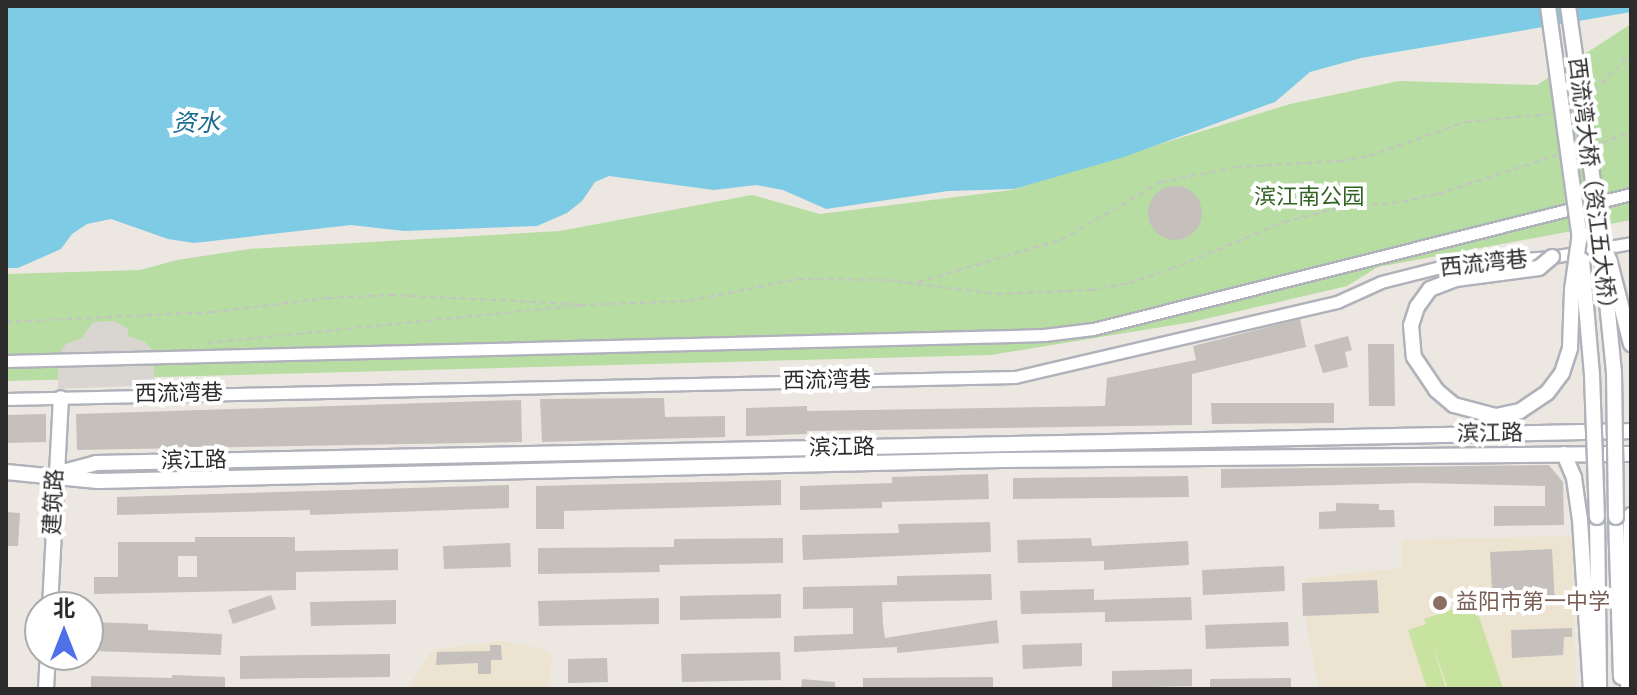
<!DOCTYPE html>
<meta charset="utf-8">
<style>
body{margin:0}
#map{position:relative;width:1637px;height:695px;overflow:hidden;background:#ece7e0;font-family:"Nunito Sans","Noto Sans SC",sans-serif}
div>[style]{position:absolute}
.education>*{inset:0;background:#ece3d1}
.green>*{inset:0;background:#b7dda2}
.pitch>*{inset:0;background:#c8e39f}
.plaza>*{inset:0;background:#d9d6d2}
.water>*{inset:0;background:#7dcbe4}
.building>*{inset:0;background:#c5c0bc}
.round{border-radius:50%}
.path>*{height:2px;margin-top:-1px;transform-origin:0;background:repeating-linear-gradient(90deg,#c4c4c4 0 6px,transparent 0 10px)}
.roads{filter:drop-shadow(2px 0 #b0b2bb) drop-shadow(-2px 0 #b0b2bb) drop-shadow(0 2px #b0b2bb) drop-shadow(0 -2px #b0b2bb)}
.street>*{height:11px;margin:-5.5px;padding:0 5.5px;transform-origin:5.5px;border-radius:5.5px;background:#fff}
.secondary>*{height:14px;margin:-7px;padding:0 7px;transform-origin:7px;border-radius:7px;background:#fff}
.bridges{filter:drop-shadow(2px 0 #b0b2bb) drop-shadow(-2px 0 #b0b2bb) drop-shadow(0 2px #b0b2bb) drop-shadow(0 -2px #b0b2bb)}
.secondary-bridge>*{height:14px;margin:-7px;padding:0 7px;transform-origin:7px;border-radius:7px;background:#fff}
.dots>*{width:22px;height:22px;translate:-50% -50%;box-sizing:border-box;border:4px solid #fff;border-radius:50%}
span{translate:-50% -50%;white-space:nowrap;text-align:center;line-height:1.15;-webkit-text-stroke:8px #fff;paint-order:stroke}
.street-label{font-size:22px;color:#2c2c2c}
.park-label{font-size:22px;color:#316322}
.education-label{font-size:22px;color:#785e54}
.left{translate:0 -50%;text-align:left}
.water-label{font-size:24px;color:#1a6b91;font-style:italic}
.frame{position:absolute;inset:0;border:8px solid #2c2c2c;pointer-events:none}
.north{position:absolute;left:24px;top:591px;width:80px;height:80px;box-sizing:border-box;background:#fff;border:2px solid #ababab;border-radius:50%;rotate:0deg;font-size:22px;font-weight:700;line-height:32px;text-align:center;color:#2c2c2c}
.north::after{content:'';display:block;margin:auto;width:28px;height:36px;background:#5070e9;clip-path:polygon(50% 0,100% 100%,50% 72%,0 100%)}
</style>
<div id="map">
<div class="education">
<div style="clip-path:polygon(1573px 536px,1576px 689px,1319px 689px,1307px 628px,1305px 578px,1402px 568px,1402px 540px)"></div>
<div style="clip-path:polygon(502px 641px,543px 649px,553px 656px,548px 689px,407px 689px,432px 650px)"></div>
</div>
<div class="green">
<div style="clip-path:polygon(1631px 24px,1631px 220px,1378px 267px,1347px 286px,1192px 322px,991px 355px,6px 381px,6px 274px,140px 270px,177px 260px,249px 249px,560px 231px,752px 195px,820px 214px,1012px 190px,1290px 104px,1399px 81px,1537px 85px)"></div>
</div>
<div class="pitch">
<div style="clip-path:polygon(1474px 602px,1503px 688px,1448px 689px,1431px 640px,1446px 689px,1427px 689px,1408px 630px,1426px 624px,1424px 619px)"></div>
</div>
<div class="plaza">
<div style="clip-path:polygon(115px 321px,128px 329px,128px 336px,145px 342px,153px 351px,155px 385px,58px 389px,58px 355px,66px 344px,82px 338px,93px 322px)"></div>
</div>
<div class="water">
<div style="clip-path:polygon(6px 6px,1631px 6px,1631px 12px,1361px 58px,1310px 72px,1275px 102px,1124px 157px,1014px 189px,948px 191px,826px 209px,783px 190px,756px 185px,714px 190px,609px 176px,595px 182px,582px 201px,567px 213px,537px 226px,404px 231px,351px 225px,194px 243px,168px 239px,111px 219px,87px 224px,72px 234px,61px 249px,18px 268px,6px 268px)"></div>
</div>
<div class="building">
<div class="round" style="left:1148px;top:186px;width:54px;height:54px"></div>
<div style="clip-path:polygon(1300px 319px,1306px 347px,1192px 374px,1192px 425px,807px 431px,807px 434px,746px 436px,746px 408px,807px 406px,807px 411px,1105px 406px,1107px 378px,1196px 360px,1193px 346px)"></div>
<div style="clip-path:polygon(1348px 336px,1352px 350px,1345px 352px,1348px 367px,1323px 373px,1314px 345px)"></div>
<div style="clip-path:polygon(1368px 344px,1394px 344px,1395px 406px,1369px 406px)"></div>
<div style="clip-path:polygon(664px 398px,665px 417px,725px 416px,725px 437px,542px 442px,540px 399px)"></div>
<div style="clip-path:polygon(521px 400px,522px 442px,77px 450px,76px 414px)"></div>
<div style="clip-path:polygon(1211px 403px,1334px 403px,1334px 423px,1212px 424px)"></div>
<div style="clip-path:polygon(46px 414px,46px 442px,6px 443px,6px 415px)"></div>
<div style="clip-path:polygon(1549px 465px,1563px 482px,1564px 525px,1494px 526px,1494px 506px,1545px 506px,1545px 486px,1418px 483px,1221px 488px,1221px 469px)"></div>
<div style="clip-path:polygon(988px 474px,989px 499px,882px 502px,882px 508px,800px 510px,800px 486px,892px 483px,892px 477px)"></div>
<div style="clip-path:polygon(1188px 476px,1189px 497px,1013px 499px,1013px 478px)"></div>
<div style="clip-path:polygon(781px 480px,781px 505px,564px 511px,564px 529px,536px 529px,536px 486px)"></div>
<div style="clip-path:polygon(509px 485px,509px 508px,310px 515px,310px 510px,117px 515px,117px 497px)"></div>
<div style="clip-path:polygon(1336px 503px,1379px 504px,1379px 510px,1394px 510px,1395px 527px,1319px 529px,1319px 512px,1336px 511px)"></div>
<div style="clip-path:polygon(6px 512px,20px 513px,18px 546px,6px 546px)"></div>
<div style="clip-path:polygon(990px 522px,991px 552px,803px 560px,802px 535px,899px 533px,898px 524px)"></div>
<div style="clip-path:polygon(evenodd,195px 537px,295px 537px,295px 551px,398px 549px,398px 570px,296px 572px,296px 590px,94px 594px,94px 577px,118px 577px,118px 542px,195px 542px,195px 537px,178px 556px,197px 556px,197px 577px,178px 577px,178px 556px)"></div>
<div style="clip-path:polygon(783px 538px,783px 563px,659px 565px,660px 572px,538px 574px,538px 548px,674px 547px,674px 539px)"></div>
<div style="clip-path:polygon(1091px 538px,1092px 546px,1188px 541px,1189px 565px,1104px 570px,1104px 561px,1018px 563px,1017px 540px)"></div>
<div style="clip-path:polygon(510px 543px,511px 567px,444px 569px,443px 546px)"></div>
<div style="clip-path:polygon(1552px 549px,1555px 604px,1493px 607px,1490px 552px)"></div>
<div style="clip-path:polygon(1284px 566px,1285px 591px,1203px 595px,1202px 570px)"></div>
<div style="clip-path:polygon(991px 574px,992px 600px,882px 602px,883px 624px,885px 638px,997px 620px,999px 643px,897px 653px,897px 647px,794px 652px,794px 636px,853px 634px,853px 608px,803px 609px,803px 587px,897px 585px,897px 576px)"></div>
<div style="clip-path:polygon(1377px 580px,1379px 613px,1303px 616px,1302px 583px)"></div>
<div style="clip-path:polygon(1094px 589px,1094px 600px,1191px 597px,1192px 620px,1105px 622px,1105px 612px,1021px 614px,1020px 591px)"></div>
<div style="clip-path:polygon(781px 594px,781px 618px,680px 620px,680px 596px)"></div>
<div style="clip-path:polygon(271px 595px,276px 609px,233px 624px,228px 610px)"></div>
<div style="clip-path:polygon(659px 598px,659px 624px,539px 626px,538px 601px)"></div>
<div style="clip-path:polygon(396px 600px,396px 624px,311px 626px,310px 602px)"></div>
<div style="clip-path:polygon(91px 622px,148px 624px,148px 630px,222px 634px,221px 655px,90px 651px)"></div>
<div style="clip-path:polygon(1288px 622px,1289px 646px,1206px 649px,1205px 625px)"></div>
<div style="clip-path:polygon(1572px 628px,1572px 637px,1564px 637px,1563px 655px,1512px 658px,1511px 630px)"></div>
<div style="clip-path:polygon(1082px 643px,1082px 666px,1023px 669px,1022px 645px)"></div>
<div style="clip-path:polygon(490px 645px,501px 645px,502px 660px,491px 660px,491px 674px,478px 674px,478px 663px,436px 665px,437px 652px,490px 651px)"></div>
<div style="clip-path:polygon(780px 652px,781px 680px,682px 682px,681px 654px)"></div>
<div style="clip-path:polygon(390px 654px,390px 677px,240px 679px,240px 656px)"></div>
<div style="clip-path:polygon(607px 658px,608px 682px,568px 683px,568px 659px)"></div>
<div style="clip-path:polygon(1192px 669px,1192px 686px,1112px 688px,1112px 671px)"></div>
<div style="clip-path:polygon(172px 675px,225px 677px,225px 689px,91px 689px,91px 676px,172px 678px)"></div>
<div style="clip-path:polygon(993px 677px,993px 689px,863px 689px,863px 678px)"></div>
<div style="clip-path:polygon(1291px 678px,1291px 689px,1210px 689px,1210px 679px)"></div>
<div style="clip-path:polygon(802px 679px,835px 682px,835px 689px,801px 689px)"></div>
</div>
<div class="path">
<div style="left:1594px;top:91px;width:49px;rotate:-45.8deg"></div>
<div style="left:1602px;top:143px;width:31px;rotate:-21deg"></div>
<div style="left:918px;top:282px;width:149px;rotate:-16.4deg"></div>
<div style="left:1061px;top:240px;width:116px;rotate:-30.1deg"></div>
<div style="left:1161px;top:182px;width:76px;rotate:-11.3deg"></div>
<div style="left:1236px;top:167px;width:105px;rotate:-3.3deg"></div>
<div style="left:1341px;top:161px;width:28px;rotate:-10deg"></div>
<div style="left:1369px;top:156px;width:102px;rotate:-19.5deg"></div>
<div style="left:1465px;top:122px;width:84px;rotate:-5.4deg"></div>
<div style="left:6px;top:322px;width:207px;rotate:-2.8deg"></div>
<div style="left:213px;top:312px;width:116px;rotate:-6.9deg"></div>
<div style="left:328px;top:298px;width:62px;rotate:-2.8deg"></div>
<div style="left:390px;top:295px;width:185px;rotate:2.8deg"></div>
<div style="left:207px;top:343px;width:375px;rotate:-5.8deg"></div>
<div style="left:580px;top:305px;width:109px;rotate:-2.1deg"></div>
<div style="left:689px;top:301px;width:111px;rotate:-11.4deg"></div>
<div style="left:798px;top:279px;width:89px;rotate:0.6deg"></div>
<div style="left:887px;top:280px;width:111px;rotate:7.3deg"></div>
<div style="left:997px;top:294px;width:94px;rotate:-2.4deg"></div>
<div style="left:1091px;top:290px;width:39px;rotate:-10deg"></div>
<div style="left:1129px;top:283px;width:44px;rotate:-18.4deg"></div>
<div style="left:1171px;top:269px;width:122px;rotate:-22.6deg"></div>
<div style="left:1284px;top:222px;width:60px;rotate:-14.5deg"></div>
<div style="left:1342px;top:207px;width:60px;rotate:-4.8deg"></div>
<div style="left:1402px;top:202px;width:37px;rotate:-13deg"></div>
<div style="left:1438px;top:194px;width:125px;rotate:-18.1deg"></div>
</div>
<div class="roads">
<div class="street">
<div style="left:6px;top:361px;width:1038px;rotate:-1.43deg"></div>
<div style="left:1044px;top:335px;width:49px;rotate:-7deg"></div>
<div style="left:1093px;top:329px;width:555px;rotate:-14.09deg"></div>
<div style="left:6px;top:399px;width:1009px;rotate:-1.25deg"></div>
<div style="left:1015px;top:377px;width:331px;rotate:-13.1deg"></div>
<div style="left:1337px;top:302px;width:48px;rotate:-24.4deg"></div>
<div style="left:1381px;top:282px;width:73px;rotate:-14.2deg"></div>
<div style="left:1452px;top:264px;width:100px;rotate:-4deg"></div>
<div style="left:1552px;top:257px;width:80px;rotate:-10deg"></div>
</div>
<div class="secondary">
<div style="left:1564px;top:454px;width:26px;rotate:67deg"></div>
<div style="left:1574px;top:478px;width:42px;rotate:81.9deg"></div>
<div style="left:1580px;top:520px;width:169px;rotate:86.3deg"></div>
<div style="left:6px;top:472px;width:92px;rotate:5.6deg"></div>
<div style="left:98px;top:481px;width:904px;rotate:-1.33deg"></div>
<div style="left:1002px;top:460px;width:629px;rotate:-0.55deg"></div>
<div style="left:59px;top:473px;width:38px;rotate:-15deg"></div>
<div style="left:96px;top:463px;width:1535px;rotate:-1.19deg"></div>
<div style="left:1597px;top:517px;width:172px;rotate:89.3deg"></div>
<div style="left:1616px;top:517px;width:160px;rotate:88.2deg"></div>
<div style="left:50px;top:607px;width:209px;rotate:-87deg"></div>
<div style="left:46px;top:689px;width:34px;rotate:-87deg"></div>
<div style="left:1628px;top:689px;width:174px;rotate:-89deg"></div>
</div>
</div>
<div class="bridges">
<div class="secondary-bridge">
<div style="left:1548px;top:6px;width:235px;rotate:82.2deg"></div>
<div style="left:1568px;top:6px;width:228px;rotate:81.9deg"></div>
<div style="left:1600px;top:232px;width:141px;rotate:84.3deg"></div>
<div style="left:1614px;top:372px;width:145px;rotate:89.2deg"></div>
<div style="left:1552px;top:257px;width:17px;rotate:140deg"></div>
<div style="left:1539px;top:268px;width:84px;rotate:172.5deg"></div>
<div style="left:1456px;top:279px;width:28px;rotate:159deg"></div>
<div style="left:1430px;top:289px;width:22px;rotate:126deg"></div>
<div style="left:1417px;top:307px;width:19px;rotate:108deg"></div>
<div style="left:1411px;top:325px;width:32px;rotate:85deg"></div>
<div style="left:1414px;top:357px;width:40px;rotate:56deg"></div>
<div style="left:1436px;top:390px;width:23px;rotate:40deg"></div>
<div style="left:1454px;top:405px;width:43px;rotate:14.7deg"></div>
<div style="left:1496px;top:416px;width:25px;rotate:-12deg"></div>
<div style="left:1520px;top:411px;width:32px;rotate:-34deg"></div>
<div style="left:1547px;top:393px;width:25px;rotate:-53deg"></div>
<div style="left:1562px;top:373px;width:26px;rotate:-72deg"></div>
<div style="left:1570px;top:348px;width:58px;rotate:-88deg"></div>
<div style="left:1572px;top:290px;width:58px;rotate:-82deg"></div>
<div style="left:1609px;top:259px;width:88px;rotate:75.5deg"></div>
<div style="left:1582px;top:260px;width:115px;rotate:85deg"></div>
<div style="left:1592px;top:375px;width:142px;rotate:88deg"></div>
</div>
</div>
<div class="dots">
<div style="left:1440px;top:603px;background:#8d6e63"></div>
</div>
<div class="street-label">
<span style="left:1592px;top:189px;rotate:83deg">西流湾大桥（资江五大桥）</span>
<span style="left:1484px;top:264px;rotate:-6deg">西流湾巷</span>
<span style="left:827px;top:381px;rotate:-1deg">西流湾巷</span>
<span style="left:179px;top:394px;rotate:-1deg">西流湾巷</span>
<span style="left:1490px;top:434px;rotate:-1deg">滨江路</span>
<span style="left:842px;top:448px;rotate:-1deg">滨江路</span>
<span style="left:194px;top:461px;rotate:-1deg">滨江路</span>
<span style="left:54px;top:502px;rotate:-87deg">建筑路</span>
</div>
<div class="park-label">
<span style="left:1309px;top:198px">滨江南公园</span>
</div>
<div class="education-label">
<span class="left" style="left:1456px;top:603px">益阳市第一中学</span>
</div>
<div class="water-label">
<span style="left:196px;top:124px">资水</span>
</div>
<div class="frame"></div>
<div class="north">北</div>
</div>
